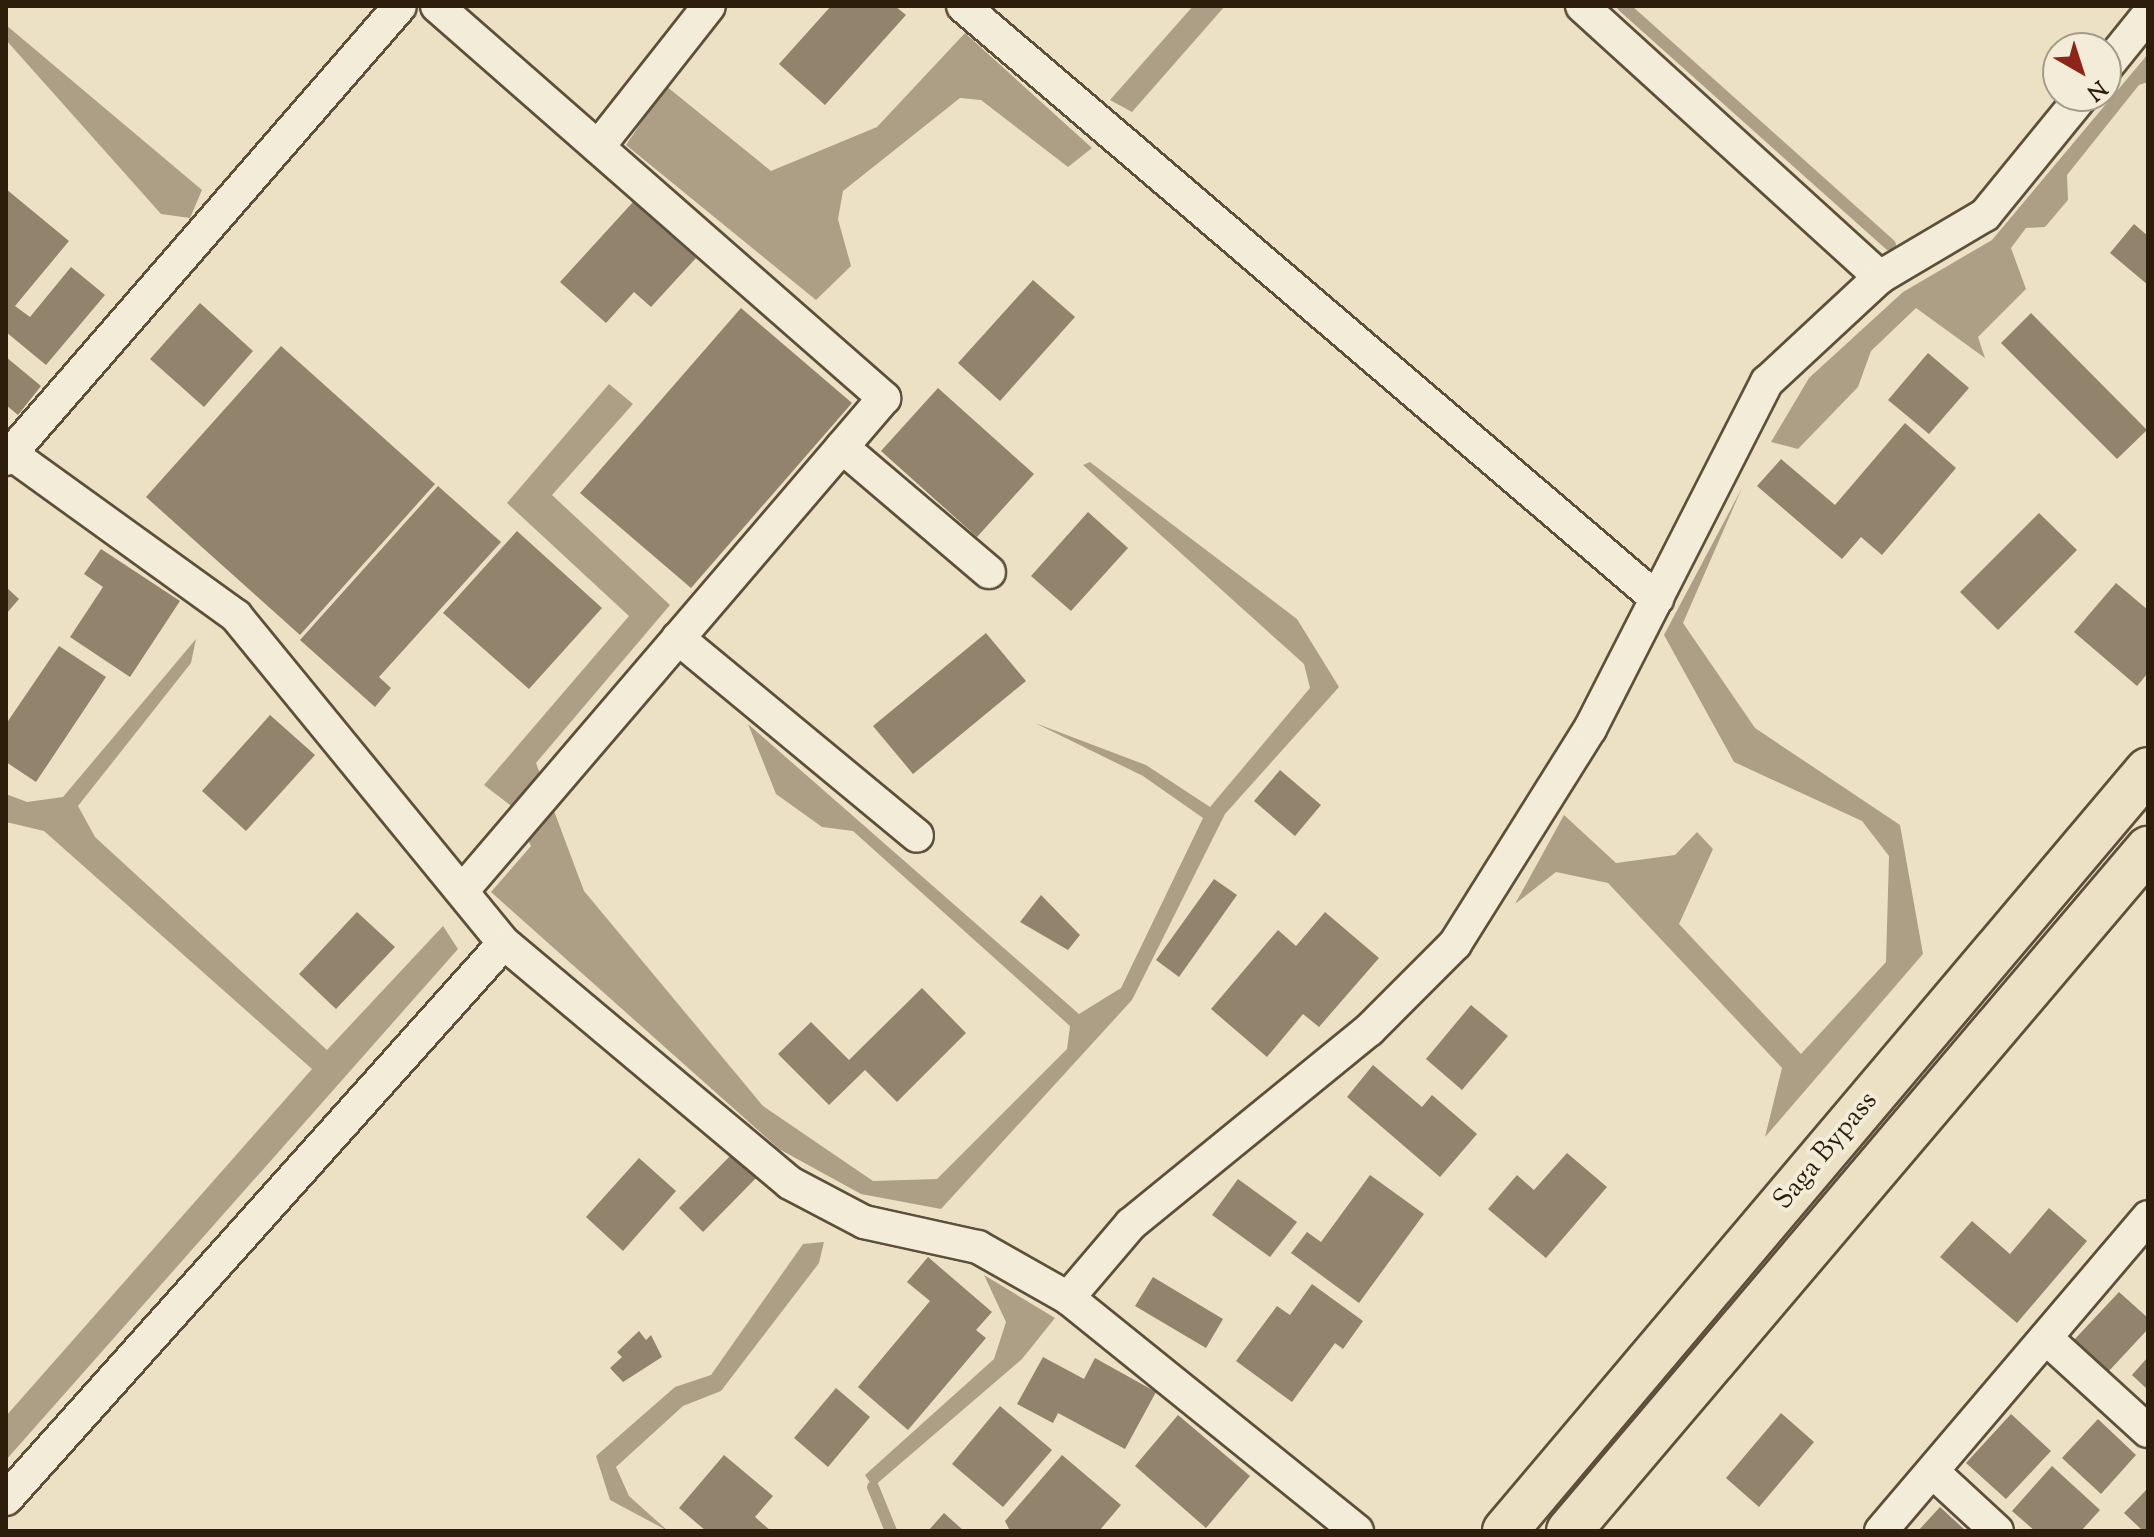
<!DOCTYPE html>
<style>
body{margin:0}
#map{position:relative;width:2154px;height:1537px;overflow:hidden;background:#ede1c5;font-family:"Sorts Mill Goudy",serif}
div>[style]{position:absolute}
.water>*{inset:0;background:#ac9f86}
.stream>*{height:12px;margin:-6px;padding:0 6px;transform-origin:6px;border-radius:6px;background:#ac9f86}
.building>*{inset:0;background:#91836c}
.roads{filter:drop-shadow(2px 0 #5d4f3a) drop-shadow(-2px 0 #5d4f3a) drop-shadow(0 2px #5d4f3a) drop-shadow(0 -2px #5d4f3a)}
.minor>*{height:32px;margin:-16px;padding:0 16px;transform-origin:16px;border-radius:16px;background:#f3ecd9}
.trunk>*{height:44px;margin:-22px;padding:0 22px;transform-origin:22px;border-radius:22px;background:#ede1c5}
span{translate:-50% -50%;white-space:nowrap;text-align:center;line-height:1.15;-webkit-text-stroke:8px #f3ecd9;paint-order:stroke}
.street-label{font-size:28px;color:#2d1e0b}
.frame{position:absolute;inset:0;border:8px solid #2d1e0b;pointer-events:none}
.north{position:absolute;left:2042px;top:32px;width:80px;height:80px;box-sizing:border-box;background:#f3ecd9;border:2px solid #a49a87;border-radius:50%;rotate:141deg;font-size:22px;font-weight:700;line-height:32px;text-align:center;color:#2d1e0b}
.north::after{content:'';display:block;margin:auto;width:28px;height:36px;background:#8f2418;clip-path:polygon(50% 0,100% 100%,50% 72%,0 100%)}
</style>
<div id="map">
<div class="water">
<div style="clip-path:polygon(1193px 6px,1225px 6px,1132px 112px,1110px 100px)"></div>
<div style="clip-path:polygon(6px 25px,202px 190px,190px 218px,161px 214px,6px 40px)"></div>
<div style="clip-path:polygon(965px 33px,1092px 148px,1068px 167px,981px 100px,960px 98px,843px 191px,838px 219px,851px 266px,816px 300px,626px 145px,666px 86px,771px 171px,877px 127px)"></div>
<div style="clip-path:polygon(2148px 54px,2148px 82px,2139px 85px,2067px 175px,2068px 200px,2045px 227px,2026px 228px,2011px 248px,2026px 289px,1978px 337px,1985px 358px,1916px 308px,1871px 351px,1858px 387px,1798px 449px,1771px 442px,1809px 378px,1903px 292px,1992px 240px)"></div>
<div style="clip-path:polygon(609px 384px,633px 404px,552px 495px,670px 605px,536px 763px,584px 891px,763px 1106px,873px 1181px,937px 1179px,1067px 1049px,1070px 1026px,853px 831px,822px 827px,776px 794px,748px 724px,1079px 1014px,1121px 988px,1203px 818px,1143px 776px,1035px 723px,1146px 765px,1210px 807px,1310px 688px,1304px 664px,1083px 465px,1090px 462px,1297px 619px,1339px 687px,1225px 814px,1132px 1000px,941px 1209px,861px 1194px,779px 1149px,491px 892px,531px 846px,510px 805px,484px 785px,629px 616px,507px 503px)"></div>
<div style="clip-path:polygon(1742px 488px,1683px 623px,1755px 728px,1900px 825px,1923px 954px,1765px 1137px,1782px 1068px,1608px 883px,1556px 872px,1515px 904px,1564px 815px,1616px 863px,1675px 855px,1697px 832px,1713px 849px,1679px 924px,1801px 1054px,1886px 962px,1889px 856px,1862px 821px,1734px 762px,1664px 635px)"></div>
<div style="clip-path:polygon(196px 639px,191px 663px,78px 806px,95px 837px,327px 1050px,443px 926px,458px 949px,6px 1460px,6px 1416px,312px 1069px,44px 831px,6px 822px,6px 794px,27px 802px,63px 797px)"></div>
<div style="clip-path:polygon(824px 1242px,819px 1263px,721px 1391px,683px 1406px,616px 1467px,629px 1496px,668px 1531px,610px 1500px,596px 1456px,675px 1387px,711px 1375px,803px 1244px)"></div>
<div style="clip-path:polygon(984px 1275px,1055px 1318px,1022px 1359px,873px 1487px,865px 1475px,994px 1359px,1006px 1322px)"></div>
</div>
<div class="stream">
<div style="left:1623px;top:6px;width:358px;rotate:41.8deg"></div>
<div style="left:873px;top:1487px;width:48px;rotate:67.8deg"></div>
</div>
<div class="building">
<div style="clip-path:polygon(831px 6px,895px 6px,906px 15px,825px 105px,779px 64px)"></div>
<div style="clip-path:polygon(6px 189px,69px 241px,15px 306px,30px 317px,71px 267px,105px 295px,46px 365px,6px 332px)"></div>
<div style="clip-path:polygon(633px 202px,696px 258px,651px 307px,634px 292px,606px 323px,560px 282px)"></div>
<div style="clip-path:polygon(2134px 224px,2148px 236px,2148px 285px,2110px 253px)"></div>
<div style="clip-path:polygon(1033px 280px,1075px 317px,1000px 401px,958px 363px)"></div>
<div style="clip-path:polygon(200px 303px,253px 351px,204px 407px,150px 359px)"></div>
<div style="clip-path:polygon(741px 308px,852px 403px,691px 588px,580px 493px)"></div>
<div style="clip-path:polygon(2031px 313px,2147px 430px,2117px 459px,2001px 343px)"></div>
<div style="clip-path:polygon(281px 346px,435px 484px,300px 635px,146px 497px)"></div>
<div style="clip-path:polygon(1928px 353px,1969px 388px,1929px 434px,1888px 400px)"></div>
<div style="clip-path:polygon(6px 357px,41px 386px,18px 415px,6px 405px)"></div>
<div style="clip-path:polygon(938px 388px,1034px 474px,977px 537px,881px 451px)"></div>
<div style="clip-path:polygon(1905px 423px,1956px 468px,1882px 555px,1861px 537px,1842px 559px,1757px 486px,1781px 459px,1835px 505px)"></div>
<div style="clip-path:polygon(438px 486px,501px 542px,379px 677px,391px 688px,375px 707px,300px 640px)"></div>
<div style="clip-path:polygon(1088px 512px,1128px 548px,1071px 611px,1031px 576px)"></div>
<div style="clip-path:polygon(2039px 513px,2077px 550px,1998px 630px,1960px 592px)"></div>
<div style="clip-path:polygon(517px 531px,602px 608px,529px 689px,443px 613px)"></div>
<div style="clip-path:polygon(101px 549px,180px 601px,130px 677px,70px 637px,103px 587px,84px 574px)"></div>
<div style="clip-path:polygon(2116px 583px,2148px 610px,2148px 673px,2137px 686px,2074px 632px)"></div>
<div style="clip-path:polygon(6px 587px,19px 599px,6px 614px)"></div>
<div style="clip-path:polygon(986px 633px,1026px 681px,913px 774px,873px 726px)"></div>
<div style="clip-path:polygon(59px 646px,106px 677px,36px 782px,6px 762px,6px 724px)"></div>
<div style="clip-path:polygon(270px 715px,315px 755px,246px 831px,202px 791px)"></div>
<div style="clip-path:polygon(1280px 770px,1321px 805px,1295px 836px,1254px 801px)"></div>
<div style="clip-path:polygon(1214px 879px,1237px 895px,1179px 977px,1156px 960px)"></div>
<div style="clip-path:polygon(1041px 895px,1080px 935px,1068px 950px,1020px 922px)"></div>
<div style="clip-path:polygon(357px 912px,395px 947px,336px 1009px,299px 974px)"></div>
<div style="clip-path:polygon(1325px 912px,1379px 958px,1319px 1027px,1303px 1014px,1267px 1057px,1211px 1009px,1278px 930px,1296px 946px)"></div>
<div style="clip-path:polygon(922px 988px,966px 1033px,897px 1102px,865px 1070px,829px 1105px,778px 1054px,811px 1022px,849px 1060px)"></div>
<div style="clip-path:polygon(1471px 1005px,1508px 1036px,1462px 1090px,1426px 1059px)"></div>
<div style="clip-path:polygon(1373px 1065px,1422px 1107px,1432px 1095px,1477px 1134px,1440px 1177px,1347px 1097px)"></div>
<div style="clip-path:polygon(733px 1153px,757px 1177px,703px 1232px,679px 1208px)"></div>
<div style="clip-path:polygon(1567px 1153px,1607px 1187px,1546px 1258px,1488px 1209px,1517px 1175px,1534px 1190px)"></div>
<div style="clip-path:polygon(639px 1158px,676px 1191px,623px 1251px,586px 1217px)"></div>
<div style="clip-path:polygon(1370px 1175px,1424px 1214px,1359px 1303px,1291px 1253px,1307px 1232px,1321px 1242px)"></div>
<div style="clip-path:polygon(1238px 1179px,1297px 1222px,1270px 1257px,1212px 1215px)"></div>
<div style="clip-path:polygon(2049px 1208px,2087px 1241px,2017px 1323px,1940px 1257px,1972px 1221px,2010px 1254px)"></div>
<div style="clip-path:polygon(928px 1257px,992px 1312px,976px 1330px,986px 1338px,908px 1430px,858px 1387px,930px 1301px,907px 1282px)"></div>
<div style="clip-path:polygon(1153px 1277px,1223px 1319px,1206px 1348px,1135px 1306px)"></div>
<div style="clip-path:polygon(1312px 1284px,1363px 1321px,1343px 1349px,1335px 1343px,1292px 1402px,1236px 1361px,1277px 1306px,1290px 1315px)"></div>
<div style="clip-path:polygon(2119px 1292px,2148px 1318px,2148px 1329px,2108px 1372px,2074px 1340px)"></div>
<div style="clip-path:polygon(639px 1331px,646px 1340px,651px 1335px,662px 1357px,623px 1382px,610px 1368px,622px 1357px,617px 1352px)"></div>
<div style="clip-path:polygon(1043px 1357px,1084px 1379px,1095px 1358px,1156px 1392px,1125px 1449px,1058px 1413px,1053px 1423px,1017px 1404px)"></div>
<div style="clip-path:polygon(2148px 1357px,2148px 1390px,2132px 1375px)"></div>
<div style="clip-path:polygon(836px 1388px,870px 1417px,828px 1467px,794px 1438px)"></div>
<div style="clip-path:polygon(1000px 1406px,1052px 1450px,1003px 1507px,952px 1464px)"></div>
<div style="clip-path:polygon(1781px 1413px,1814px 1442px,1759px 1507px,1726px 1478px)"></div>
<div style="clip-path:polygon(2011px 1414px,2051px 1451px,2006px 1499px,1966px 1463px)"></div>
<div style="clip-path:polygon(1178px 1415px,1250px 1476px,1206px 1528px,1135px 1466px)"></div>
<div style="clip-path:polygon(2098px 1419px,2136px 1455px,2101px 1494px,2062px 1458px)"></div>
<div style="clip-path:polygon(724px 1455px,773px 1496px,755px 1517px,771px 1531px,706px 1531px,679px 1508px)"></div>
<div style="clip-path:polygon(1062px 1455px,1121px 1505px,1099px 1531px,1010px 1531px,1005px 1521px)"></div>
<div style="clip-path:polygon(2052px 1466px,2100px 1510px,2081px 1531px,2035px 1531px,2012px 1511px)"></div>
<div style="clip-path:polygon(2148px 1488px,2148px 1531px,2143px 1531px,2124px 1513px)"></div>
<div style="clip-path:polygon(1940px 1507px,1966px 1531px,1918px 1531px)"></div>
<div style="clip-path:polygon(944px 1513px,964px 1531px,928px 1531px)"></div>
</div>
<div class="roads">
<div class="minor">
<div style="left:437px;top:6px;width:595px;rotate:41.25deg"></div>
<div style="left:884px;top:398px;width:649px;rotate:130.56deg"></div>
<div style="left:963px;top:6px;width:913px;rotate:40.51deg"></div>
<div style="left:1582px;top:6px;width:403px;rotate:42.3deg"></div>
<div style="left:2106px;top:67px;width:67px;rotate:-51.1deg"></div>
<div style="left:598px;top:147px;width:179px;rotate:-51.8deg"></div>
<div style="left:842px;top:447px;width:193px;rotate:40.4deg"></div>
<div style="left:6px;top:450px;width:284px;rotate:35.8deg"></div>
<div style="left:236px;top:616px;width:423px;rotate:50.7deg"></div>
<div style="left:504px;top:943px;width:373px;rotate:40deg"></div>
<div style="left:790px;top:1183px;width:84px;rotate:27.8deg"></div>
<div style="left:864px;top:1222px;width:117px;rotate:12.4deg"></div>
<div style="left:978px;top:1247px;width:103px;rotate:29.5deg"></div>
<div style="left:6px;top:459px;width:600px;rotate:-48.98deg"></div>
<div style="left:678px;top:638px;width:310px;rotate:39.6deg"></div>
<div style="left:2046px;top:1338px;width:138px;rotate:42.4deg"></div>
<div style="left:1933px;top:1472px;width:87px;rotate:42.7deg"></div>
<div style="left:6px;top:1499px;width:746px;rotate:-48.15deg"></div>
<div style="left:1357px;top:1531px;width:371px;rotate:-141.1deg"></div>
<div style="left:1068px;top:1298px;width:97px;rotate:-49.6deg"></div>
<div style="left:1131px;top:1224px;width:307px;rotate:-39.2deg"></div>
<div style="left:1369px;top:1030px;width:122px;rotate:-45deg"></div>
<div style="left:1455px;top:944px;width:254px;rotate:-57.9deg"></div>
<div style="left:1590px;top:729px;width:390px;rotate:-63deg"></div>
<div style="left:1767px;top:382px;width:154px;rotate:-42.9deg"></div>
<div style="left:1880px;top:277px;width:122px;rotate:-30.6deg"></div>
<div style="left:1985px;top:215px;width:154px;rotate:-50.8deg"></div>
<div style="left:1881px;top:1531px;width:412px;rotate:-49.6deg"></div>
</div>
<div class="trunk">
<div style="left:1505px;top:1531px;width:996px;rotate:-49.8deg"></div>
<div style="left:1569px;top:1531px;width:895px;rotate:-49.67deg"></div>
</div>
</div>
<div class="street-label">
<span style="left:1826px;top:1151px;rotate:-50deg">Saga Bypass</span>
</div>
<div class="frame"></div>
<div class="north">N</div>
</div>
